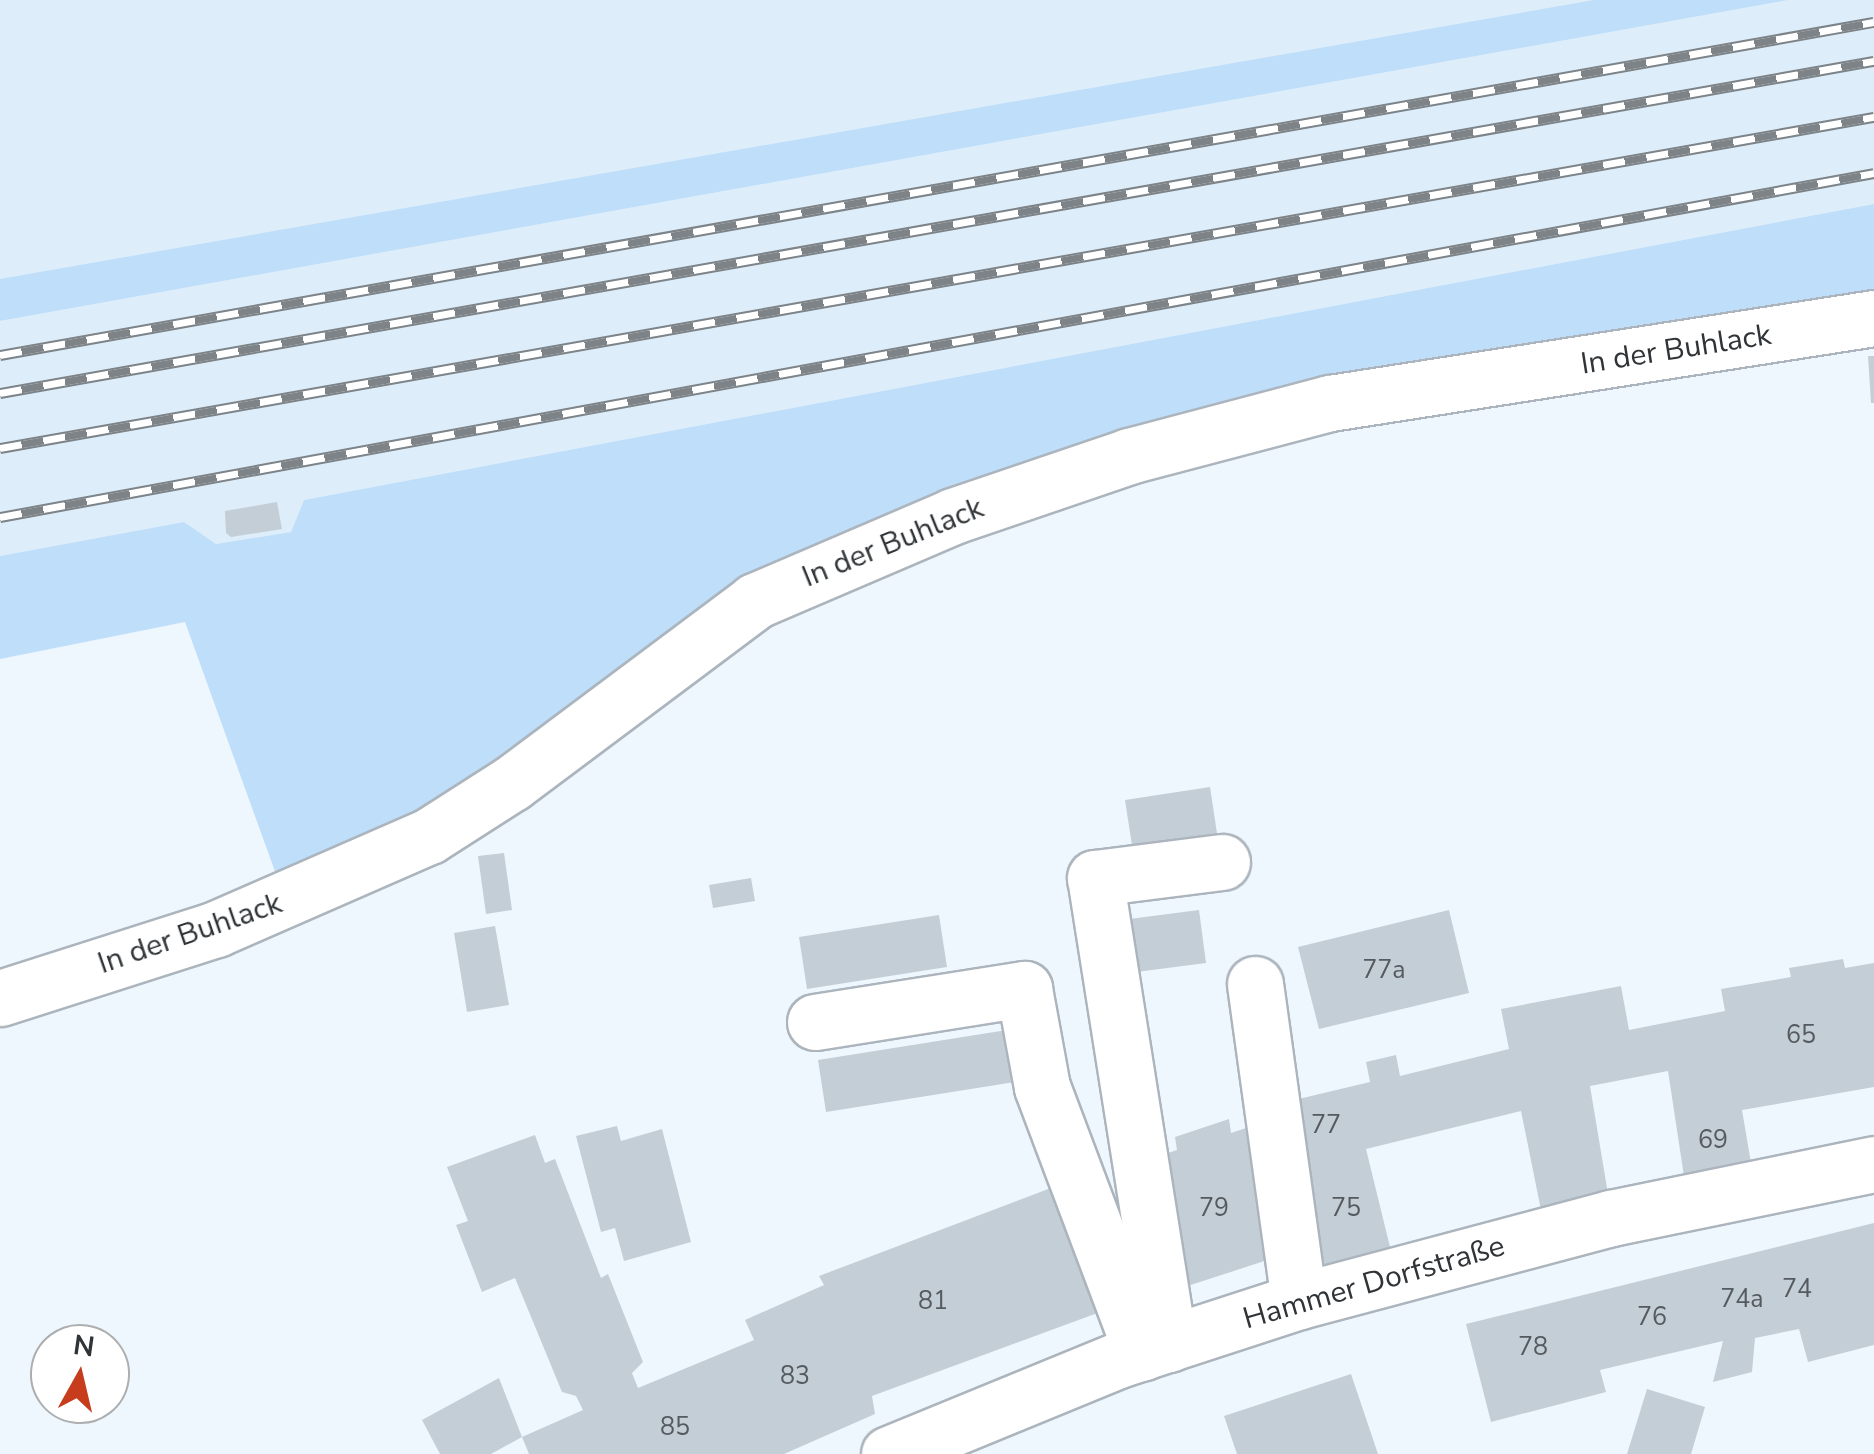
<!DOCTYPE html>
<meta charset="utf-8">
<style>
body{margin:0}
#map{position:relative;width:1874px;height:1454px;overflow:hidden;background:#eff7fe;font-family:"Nunito Sans",sans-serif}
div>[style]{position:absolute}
.built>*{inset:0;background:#ddedfa}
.green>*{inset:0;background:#bedef9}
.building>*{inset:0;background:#c4ced6}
.roads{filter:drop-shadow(2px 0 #acb5bd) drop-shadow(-2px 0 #acb5bd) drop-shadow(0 2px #acb5bd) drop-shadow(0 -2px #acb5bd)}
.minor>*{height:55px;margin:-27.5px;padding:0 27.5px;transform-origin:27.5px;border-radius:27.5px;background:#fff}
.rail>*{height:11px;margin-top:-5.5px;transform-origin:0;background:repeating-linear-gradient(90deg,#fff 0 22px,#7d8387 0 44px);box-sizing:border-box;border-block:2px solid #7d8387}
span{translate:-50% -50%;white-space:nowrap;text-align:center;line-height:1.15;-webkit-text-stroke:9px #fff;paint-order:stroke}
.number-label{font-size:25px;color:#555a5f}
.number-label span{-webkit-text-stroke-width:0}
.street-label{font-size:30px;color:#303437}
.north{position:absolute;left:30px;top:1324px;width:100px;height:100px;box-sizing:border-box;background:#fff;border:2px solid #acaeaf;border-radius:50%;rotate:8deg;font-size:28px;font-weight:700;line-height:40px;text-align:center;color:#303437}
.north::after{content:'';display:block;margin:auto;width:35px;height:45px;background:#c63c1c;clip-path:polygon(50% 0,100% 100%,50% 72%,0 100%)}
</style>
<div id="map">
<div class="built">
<div style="clip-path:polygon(0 0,1673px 0,0 299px)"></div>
<div style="clip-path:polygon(1788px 0,1874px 0,1874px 204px,304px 500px,291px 532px,216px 544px,184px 522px,0 556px,0 321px)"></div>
</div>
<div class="green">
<div style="clip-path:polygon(1594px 0,1788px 0,0 321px,0 279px)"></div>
<div style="clip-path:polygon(1874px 204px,1874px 311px,952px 512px,509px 775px,282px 891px,185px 622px,0 659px,0 556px,184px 522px,216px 544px,291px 532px,304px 500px)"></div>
</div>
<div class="building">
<div style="clip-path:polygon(1868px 356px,1874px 356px,1874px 403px,1871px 403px)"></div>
<div style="clip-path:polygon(277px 502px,282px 529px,231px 537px,226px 533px,225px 511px)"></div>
<div style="clip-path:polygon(1210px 787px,1218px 840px,1133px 852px,1125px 800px)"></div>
<div style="clip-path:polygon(504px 853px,512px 910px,486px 914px,478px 856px)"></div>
<div style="clip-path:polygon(751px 878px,755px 901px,713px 908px,709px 885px)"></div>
<div style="clip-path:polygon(1199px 910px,1206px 963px,1121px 974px,1114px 921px)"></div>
<div style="clip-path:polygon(1449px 910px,1469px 993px,1319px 1029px,1298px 947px)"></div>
<div style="clip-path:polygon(939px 915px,947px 967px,807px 989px,799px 937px)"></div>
<div style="clip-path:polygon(495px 926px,509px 1005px,467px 1012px,454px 933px)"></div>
<div style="clip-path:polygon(1843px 959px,1845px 968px,1874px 963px,1874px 1087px,1742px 1110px,1752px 1169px,1685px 1183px,1668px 1071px,1590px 1086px,1609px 1200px,1542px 1215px,1521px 1111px,1366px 1149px,1391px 1251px,1325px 1267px,1286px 1102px,1370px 1082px,1366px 1062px,1396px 1055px,1400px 1076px,1509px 1049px,1501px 1009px,1621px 986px,1629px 1030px,1725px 1011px,1721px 989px,1791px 977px,1789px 968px)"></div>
<div style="clip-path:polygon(1007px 1030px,1015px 1082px,826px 1112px,818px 1060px)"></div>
<div style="clip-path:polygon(1229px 1119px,1231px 1133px,1258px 1124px,1277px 1257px,1169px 1292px,1150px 1159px,1177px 1150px,1175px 1137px)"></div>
<div style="clip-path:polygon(617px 1126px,621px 1141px,662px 1129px,691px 1242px,624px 1261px,615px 1228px,601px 1232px,576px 1136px)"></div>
<div style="clip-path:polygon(535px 1135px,545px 1163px,555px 1159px,601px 1278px,608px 1274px,643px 1362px,632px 1373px,638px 1388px,754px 1340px,745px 1320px,824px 1285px,819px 1276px,1056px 1186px,1103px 1311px,872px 1396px,875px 1414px,784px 1454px,529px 1454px,522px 1437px,583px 1410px,576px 1396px,562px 1392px,515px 1278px,482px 1292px,456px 1225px,468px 1221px,447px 1167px)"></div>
<div style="clip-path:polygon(1874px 1223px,1874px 1345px,1808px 1362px,1799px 1329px,1755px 1338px,1752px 1372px,1713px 1382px,1723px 1341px,1600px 1370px,1606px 1392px,1491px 1422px,1466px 1324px)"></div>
<div style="clip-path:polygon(1351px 1374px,1378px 1454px,1237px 1454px,1224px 1416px)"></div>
<div style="clip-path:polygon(499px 1378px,522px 1437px,491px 1454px,440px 1454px,422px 1420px)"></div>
<div style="clip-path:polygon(1647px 1389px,1705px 1407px,1691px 1454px,1627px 1454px)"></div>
</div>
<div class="roads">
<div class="minor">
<div style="left:1255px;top:984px;width:320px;rotate:82.1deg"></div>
<div style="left:0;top:998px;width:227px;rotate:-17.7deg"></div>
<div style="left:216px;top:929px;width:232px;rotate:-23.6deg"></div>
<div style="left:429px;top:836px;width:98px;rotate:-32.6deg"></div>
<div style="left:512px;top:783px;width:304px;rotate:-36.8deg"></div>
<div style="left:755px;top:601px;width:215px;rotate:-23.2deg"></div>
<div style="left:953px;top:516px;width:186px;rotate:-18.8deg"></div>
<div style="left:1129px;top:456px;width:208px;rotate:-14.8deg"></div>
<div style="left:1330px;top:403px;width:551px;rotate:-8.88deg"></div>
<div style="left:815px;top:1022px;width:212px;rotate:-9deg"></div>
<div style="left:1024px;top:989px;width:100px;rotate:79.6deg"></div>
<div style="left:1042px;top:1087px;width:284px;rotate:69.4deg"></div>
<div style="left:1169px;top:1344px;width:472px;rotate:-99deg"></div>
<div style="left:1095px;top:878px;width:128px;rotate:-7.2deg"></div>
<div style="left:889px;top:1454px;width:251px;rotate:-22.3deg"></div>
<div style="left:1121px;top:1359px;width:187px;rotate:-18deg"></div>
<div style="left:1299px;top:1301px;width:323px;rotate:-14.9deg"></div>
<div style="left:1611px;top:1218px;width:268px;rotate:-11.6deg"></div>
</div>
</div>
<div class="rail">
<div style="left:0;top:355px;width:1903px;rotate:-10.08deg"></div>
<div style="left:0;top:393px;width:1903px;rotate:-10.05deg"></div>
<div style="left:0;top:448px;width:1903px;rotate:-10.02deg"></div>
<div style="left:0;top:517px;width:1905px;rotate:-10.4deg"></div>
</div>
<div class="number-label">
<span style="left:1384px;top:970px">77a</span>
<span style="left:1801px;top:1035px">65</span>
<span style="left:1326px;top:1125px">77</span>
<span style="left:1713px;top:1140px">69</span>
<span style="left:1214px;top:1208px">79</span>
<span style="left:1346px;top:1208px">75</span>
<span style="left:1797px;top:1289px">74</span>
<span style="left:1742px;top:1299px">74a</span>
<span style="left:933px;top:1301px">81</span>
<span style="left:1652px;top:1317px">76</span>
<span style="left:1533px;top:1347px">78</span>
<span style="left:795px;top:1376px">83</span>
<span style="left:675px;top:1427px">85</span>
</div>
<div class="street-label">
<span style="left:1676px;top:350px;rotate:-9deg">In der Buhlack</span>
<span style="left:893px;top:543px;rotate:-22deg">In der Buhlack</span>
<span style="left:190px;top:934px;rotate:-19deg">In der Buhlack</span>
<span style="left:1374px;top:1283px;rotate:-16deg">Hammer Dorfstraße</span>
</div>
<div class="north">N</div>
</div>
